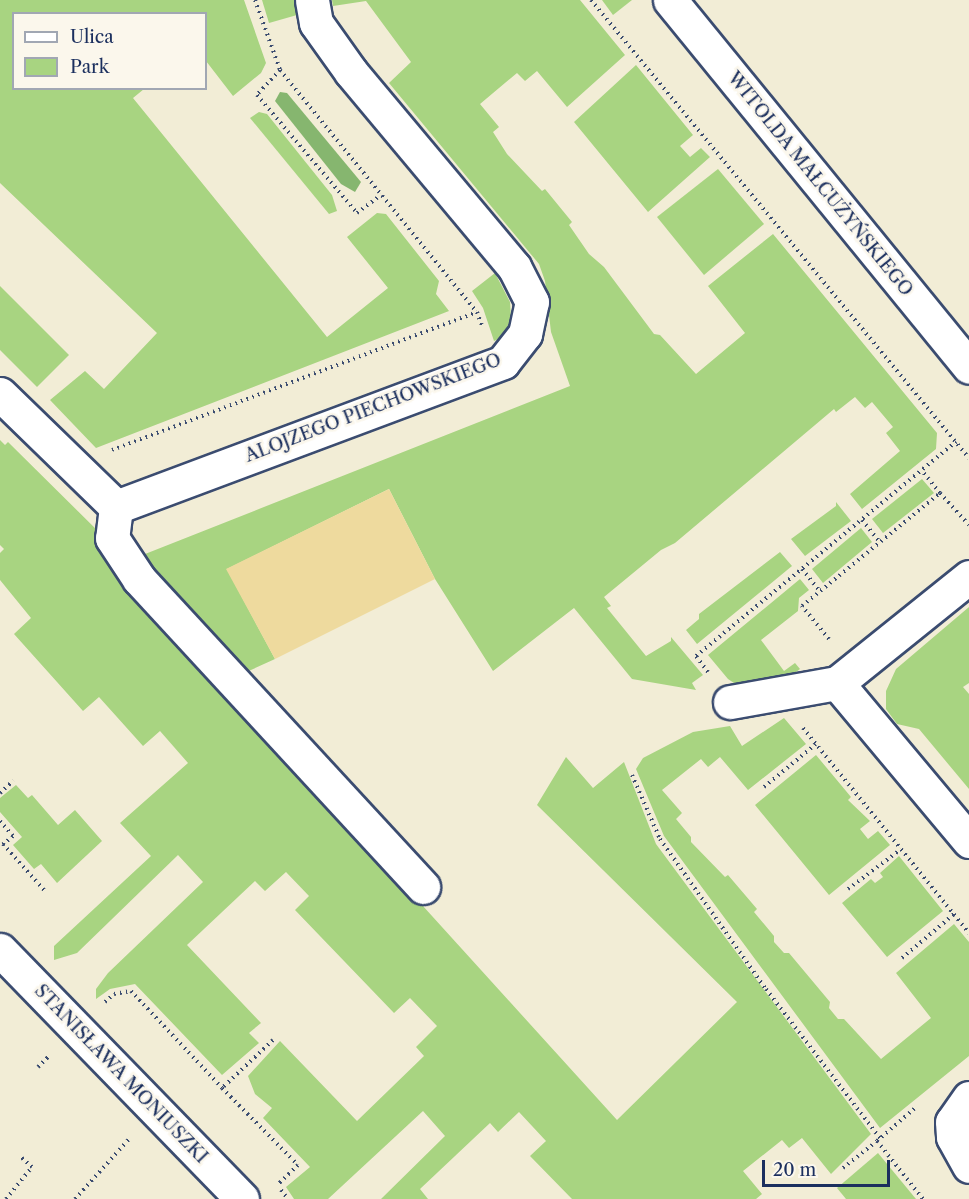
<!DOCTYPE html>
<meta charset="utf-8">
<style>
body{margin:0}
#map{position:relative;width:969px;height:1199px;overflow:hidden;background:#f2edd6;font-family:"Libre Caslon Text",serif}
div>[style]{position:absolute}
.green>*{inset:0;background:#a8d481}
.forest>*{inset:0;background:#86b66f}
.sand>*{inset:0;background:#eeda9e}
.path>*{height:4px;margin-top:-2px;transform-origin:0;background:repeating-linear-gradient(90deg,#3b4c70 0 1.5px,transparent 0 6px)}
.roads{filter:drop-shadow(2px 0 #3b4c70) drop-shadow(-2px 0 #3b4c70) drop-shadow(0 2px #3b4c70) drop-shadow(0 -2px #3b4c70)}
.minor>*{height:33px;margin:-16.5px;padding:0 16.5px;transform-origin:16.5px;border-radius:16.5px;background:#fff}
span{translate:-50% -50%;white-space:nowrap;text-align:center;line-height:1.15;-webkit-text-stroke:5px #fbf7ec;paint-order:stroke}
.street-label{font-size:18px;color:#1b2f5e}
.legend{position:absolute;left:12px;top:12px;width:195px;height:78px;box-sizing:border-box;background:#fbf7ec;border:2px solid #a1a7b3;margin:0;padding:8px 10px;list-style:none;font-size:18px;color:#1b2f5e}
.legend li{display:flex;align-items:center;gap:12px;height:30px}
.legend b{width:30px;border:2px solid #a1a7b3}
.scale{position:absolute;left:762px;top:1160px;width:128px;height:27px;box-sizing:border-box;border:3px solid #1b2f5e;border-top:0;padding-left:8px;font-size:18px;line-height:21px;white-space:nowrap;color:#1b2f5e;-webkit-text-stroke:4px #fbf7ec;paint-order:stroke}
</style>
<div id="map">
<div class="green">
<div style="clip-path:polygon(0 0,244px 0,266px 63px,261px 73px,233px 96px,206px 61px,206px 14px,14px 14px,14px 88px,144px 89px,133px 98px,327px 337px,388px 288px,347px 237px,377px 213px,386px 214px,439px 281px,436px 294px,449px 311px,96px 448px,50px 400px,85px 371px,104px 389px,157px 333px,0 183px)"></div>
<div style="clip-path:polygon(262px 0,294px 0,297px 15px,269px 23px)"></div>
<div style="clip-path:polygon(332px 0,580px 0,625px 55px,567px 107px,537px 71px,525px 81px,517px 73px,480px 104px,499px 127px,493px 132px,507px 154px,542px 191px,545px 189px,572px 222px,569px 225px,589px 254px,604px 267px,654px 334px,660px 335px,696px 374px,745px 333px,708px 286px,773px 234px,937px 433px,936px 449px,862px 509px,850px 494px,900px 451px,886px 433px,893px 427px,872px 402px,865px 408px,855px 397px,836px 412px,834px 409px,675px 543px,661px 550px,604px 597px,611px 606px,607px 608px,646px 656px,671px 641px,671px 637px,703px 675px,692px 683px,696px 690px,632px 679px,574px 608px,493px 671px,435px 579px,389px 489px,227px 569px,275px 659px,242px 674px,140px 556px,570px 386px,551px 332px,545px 281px,539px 264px,389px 83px,411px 62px,366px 1px,333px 6px)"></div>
<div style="clip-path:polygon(602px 0,632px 0,613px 15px)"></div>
<div style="clip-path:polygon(636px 65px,693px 135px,680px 146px,690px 157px,701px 148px,710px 157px,648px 212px,574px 122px)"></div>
<div style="clip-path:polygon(259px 112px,267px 114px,332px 195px,337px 211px,329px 214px,250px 118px)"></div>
<div style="clip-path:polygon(718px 169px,764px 224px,704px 275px,657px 217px)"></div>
<div style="clip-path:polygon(495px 273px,510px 302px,511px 319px,507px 335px,494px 341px,483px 308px,472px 291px)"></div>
<div style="clip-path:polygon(0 286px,69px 355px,37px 387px,0 350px)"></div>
<div style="clip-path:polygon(0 440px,5px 445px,8px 442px,105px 538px,277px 745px,617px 1120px,737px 1002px,537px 805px,566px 757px,593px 788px,624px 762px,656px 844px,871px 1134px,831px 1174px,802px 1138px,789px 1148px,782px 1140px,743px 1171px,762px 1194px,756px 1199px,572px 1199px,530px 1156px,546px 1141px,519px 1112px,498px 1132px,490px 1123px,420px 1189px,428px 1199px,381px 1199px,445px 1136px,423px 1111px,328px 1199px,294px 1199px,286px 1187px,310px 1167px,263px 1118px,272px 1108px,255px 1094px,248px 1076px,280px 1041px,357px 1121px,424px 1056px,416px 1047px,437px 1026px,410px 998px,394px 1013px,295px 910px,309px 896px,286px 872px,265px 891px,255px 881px,187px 945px,261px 1023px,249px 1033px,259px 1043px,222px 1075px,135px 984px,110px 989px,96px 999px,96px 989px,108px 973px,203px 882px,178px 855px,77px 953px,54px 960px,54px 946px,151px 856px,120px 823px,188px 763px,160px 731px,143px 746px,99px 697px,83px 711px,14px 634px,31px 618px,0 580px,0 553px,4px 549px,0 545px)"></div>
<div style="clip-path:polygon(922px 479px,934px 493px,883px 533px,872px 519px)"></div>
<div style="clip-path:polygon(836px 502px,851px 521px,805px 556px,791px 539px,836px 506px)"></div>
<div style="clip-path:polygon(861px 528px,872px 542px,823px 583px,812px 569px)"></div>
<div style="clip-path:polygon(780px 552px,792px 566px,697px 644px,686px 630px,699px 619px,699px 614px)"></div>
<div style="clip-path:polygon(800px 579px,809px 590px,799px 598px,798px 611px,761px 640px,784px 671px,795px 663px,800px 669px,777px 686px,743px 689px,728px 679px,708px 655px)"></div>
<div style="clip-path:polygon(969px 607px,969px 683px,963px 687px,969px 694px,969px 789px,919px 729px,897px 724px,886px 709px,886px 691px,896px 669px)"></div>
<div style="clip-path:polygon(784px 718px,806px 744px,748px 790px,720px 757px,708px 767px,701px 759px,662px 790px,682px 813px,676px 819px,691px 837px,691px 842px,725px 877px,728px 875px,757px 909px,754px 912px,774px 936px,774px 942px,784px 953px,789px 953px,830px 1002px,829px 1008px,838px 1019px,844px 1019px,881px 1059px,931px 1018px,896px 973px,954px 924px,969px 942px,969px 1056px,880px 1128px,664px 836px,636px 769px,643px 758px,693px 732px,730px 726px,742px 746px)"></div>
<div style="clip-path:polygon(816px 755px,851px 797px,848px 800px,870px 821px,860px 829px,868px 839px,878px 831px,890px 845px,829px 895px,755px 805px)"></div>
<div style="clip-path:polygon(16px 785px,28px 798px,32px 795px,58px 825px,75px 810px,102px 841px,57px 883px,41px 864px,34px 869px,13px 845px,22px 837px,0 812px,0 798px)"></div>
<div style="clip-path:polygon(899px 856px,943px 911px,887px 957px,842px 903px,871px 879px,875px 883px,883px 877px,880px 873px)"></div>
<div style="clip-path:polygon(878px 1153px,916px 1199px,846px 1199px,837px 1188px)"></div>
</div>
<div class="forest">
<div style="clip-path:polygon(280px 92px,287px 93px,361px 182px,355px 192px,341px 184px,275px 101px)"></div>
</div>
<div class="sand">
<div style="clip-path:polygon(389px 489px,435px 579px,275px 659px,226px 569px)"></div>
</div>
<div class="path">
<div style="left:255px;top:0;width:74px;rotate:70.3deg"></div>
<div style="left:280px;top:70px;width:312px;rotate:50.9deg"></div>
<div style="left:477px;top:312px;width:15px;rotate:70deg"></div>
<div style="left:591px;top:0;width:594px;rotate:50.47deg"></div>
<div style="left:280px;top:70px;width:34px;rotate:133deg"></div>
<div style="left:257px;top:95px;width:155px;rotate:49.7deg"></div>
<div style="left:357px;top:213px;width:30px;rotate:-37deg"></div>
<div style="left:112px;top:450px;width:390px;rotate:-20.7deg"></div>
<div style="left:940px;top:493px;width:43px;rotate:47.8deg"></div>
<div style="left:862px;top:520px;width:28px;rotate:51deg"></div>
<div style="left:802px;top:569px;width:28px;rotate:51deg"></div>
<div style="left:829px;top:639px;width:43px;rotate:-129.3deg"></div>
<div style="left:802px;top:606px;width:178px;rotate:-39.3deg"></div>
<div style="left:940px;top:493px;width:28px;rotate:-129deg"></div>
<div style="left:708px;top:672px;width:20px;rotate:-127deg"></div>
<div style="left:696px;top:656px;width:337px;rotate:-39.5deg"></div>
<div style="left:803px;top:728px;width:264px;rotate:51deg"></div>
<div style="left:632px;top:775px;width:70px;rotate:66.4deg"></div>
<div style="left:660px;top:839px;width:184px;rotate:54.8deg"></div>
<div style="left:766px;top:989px;width:188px;rotate:52.6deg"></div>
<div style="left:764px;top:787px;width:67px;rotate:-39.6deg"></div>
<div style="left:0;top:793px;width:18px;rotate:-43deg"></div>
<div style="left:0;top:821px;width:20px;rotate:49deg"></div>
<div style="left:13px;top:836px;width:17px;rotate:140deg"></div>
<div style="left:3px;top:844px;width:62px;rotate:48.3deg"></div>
<div style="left:848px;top:889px;width:66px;rotate:-37deg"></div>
<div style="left:902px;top:958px;width:68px;rotate:-40.2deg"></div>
<div style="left:105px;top:1002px;width:12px;rotate:-42deg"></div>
<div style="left:114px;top:994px;width:17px;rotate:-10deg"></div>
<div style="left:131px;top:991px;width:133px;rotate:46.8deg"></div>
<div style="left:273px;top:1040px;width:70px;rotate:136.7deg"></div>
<div style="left:222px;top:1088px;width:108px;rotate:45.4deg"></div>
<div style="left:298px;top:1165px;width:29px;rotate:136deg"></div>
<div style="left:38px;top:1067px;width:17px;rotate:-45deg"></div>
<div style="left:877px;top:1141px;width:50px;rotate:-41deg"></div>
<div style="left:843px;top:1168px;width:43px;rotate:-38.5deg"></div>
<div style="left:877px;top:1141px;width:74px;rotate:51.6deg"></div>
<div style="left:281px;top:1190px;width:11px;rotate:52deg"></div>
<div style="left:6px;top:1199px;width:41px;rotate:-50.9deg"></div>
<div style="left:32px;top:1167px;width:15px;rotate:-138deg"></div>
<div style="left:75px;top:1199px;width:81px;rotate:-48deg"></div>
</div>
<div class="roads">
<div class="minor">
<div style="left:670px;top:0;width:473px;rotate:50.8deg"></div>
<div style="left:0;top:394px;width:162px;rotate:44.2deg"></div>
<div style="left:116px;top:507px;width:413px;rotate:-20.5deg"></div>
<div style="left:503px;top:362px;width:36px;rotate:-52deg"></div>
<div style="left:525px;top:334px;width:33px;rotate:-78deg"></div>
<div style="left:532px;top:302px;width:39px;rotate:-117deg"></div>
<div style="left:514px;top:267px;width:254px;rotate:-129.9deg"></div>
<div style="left:351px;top:72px;width:60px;rotate:-125.5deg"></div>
<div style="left:316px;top:23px;width:23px;rotate:-100deg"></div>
<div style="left:116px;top:507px;width:31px;rotate:97deg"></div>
<div style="left:112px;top:538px;width:49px;rotate:56.6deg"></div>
<div style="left:139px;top:579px;width:419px;rotate:47.3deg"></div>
<div style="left:969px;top:577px;width:169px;rotate:141.2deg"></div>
<div style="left:837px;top:683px;width:206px;rotate:50.1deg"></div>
<div style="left:730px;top:702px;width:109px;rotate:-10.1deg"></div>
<div style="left:0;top:950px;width:347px;rotate:45.8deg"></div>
<div style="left:969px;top:1098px;width:29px;rotate:125deg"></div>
<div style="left:952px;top:1122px;width:15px;rotate:86deg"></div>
<div style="left:953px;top:1137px;width:33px;rotate:61deg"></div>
</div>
</div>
<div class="street-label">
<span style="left:820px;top:184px;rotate:51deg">WITOLDA MAŁCUŻYŃSKIEGO</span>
<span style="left:373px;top:408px;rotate:-21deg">ALOJZEGO PIECHOWSKIEGO</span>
<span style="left:121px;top:1074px;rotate:46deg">STANISŁAWA MONIUSZKI</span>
</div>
<ul class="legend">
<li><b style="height:8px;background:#fff"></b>Ulica</li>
<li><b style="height:16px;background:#a8d481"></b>Park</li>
</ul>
<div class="scale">20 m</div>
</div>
